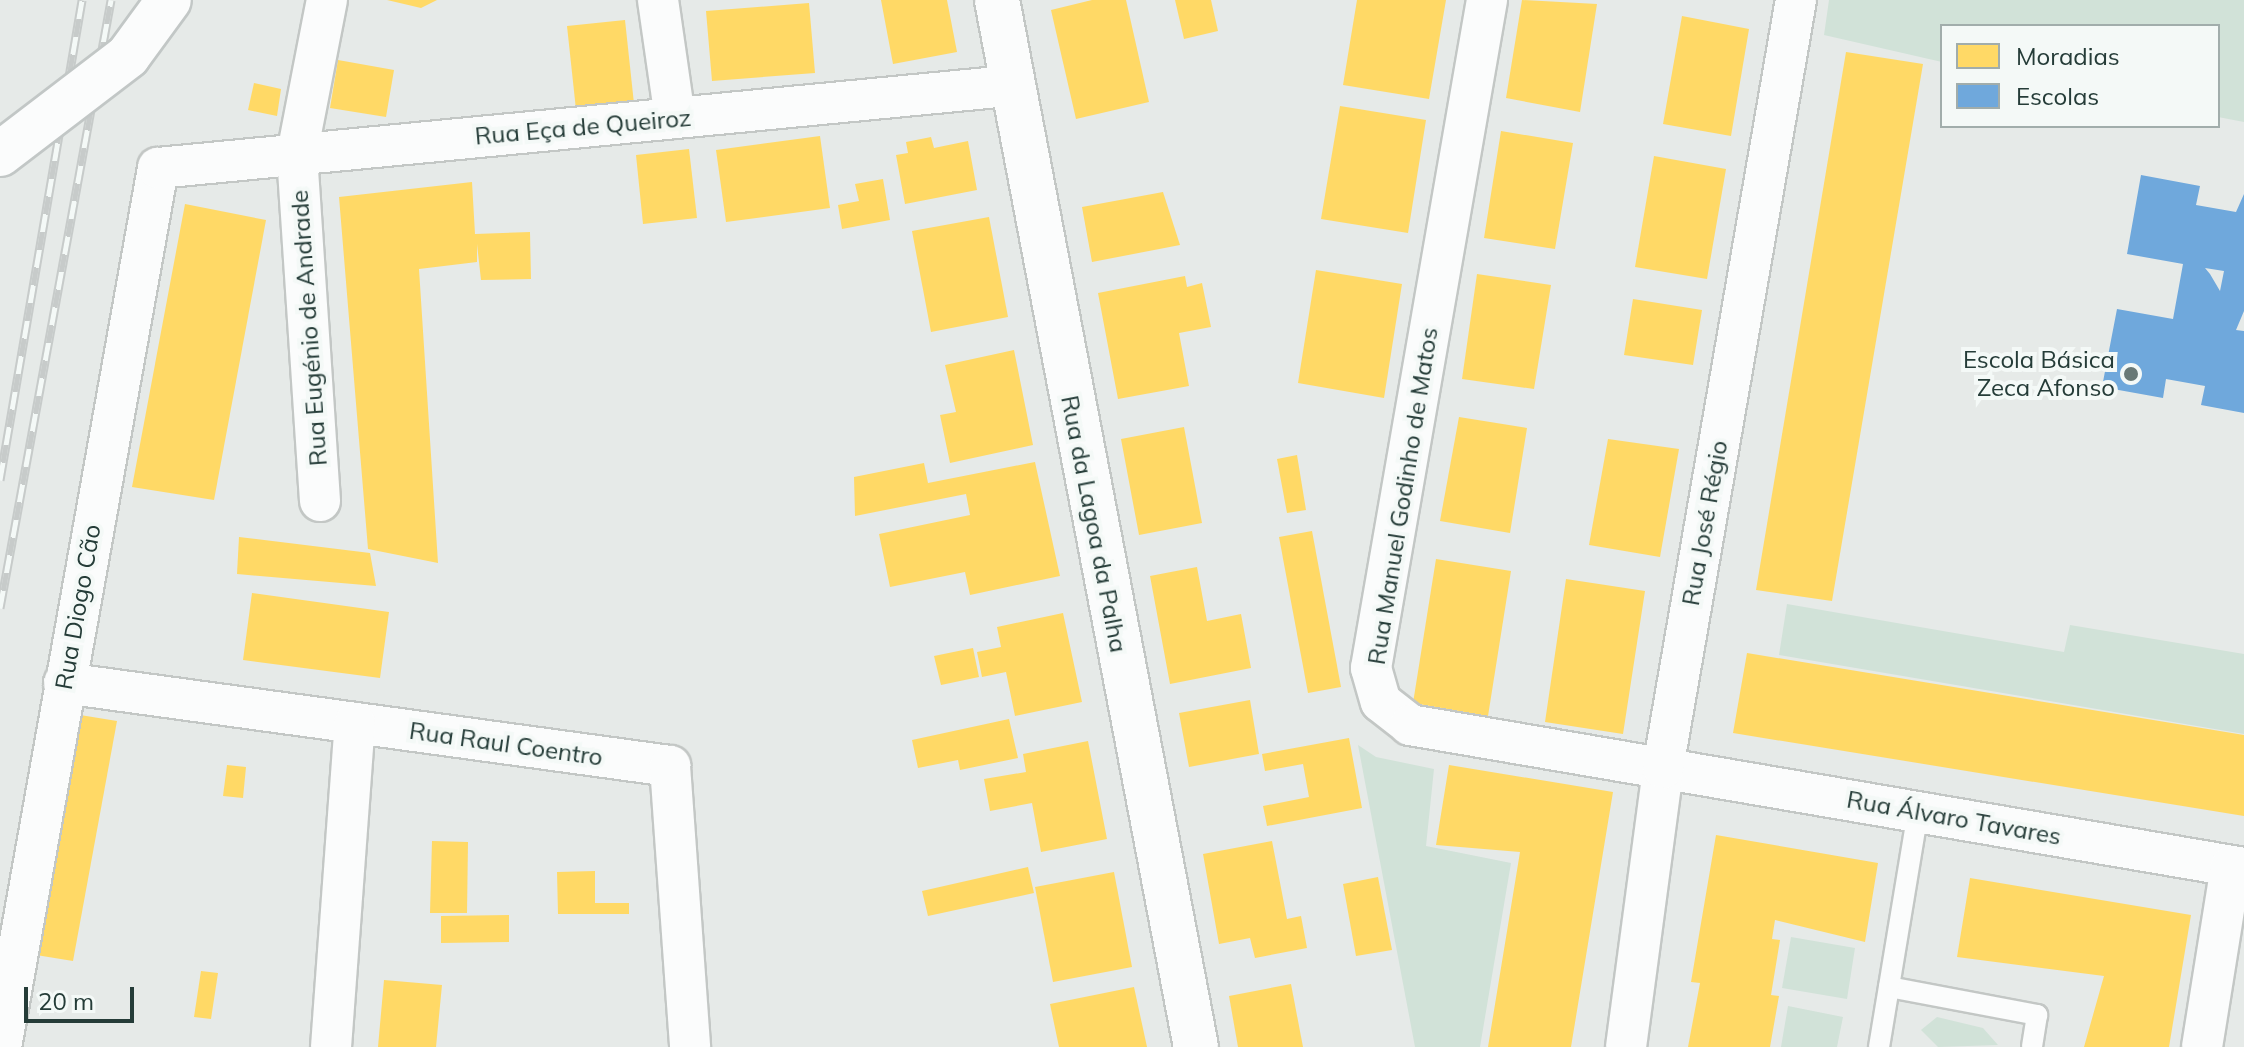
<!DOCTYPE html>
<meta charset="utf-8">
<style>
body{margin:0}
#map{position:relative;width:2244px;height:1047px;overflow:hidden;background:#e6eae8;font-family:Mulish,sans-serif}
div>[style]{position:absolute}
.green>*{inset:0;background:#d1e2d8}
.homes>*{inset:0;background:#ffd966}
.schools>*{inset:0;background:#6fa8dc}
.roads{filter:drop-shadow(2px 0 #c3c7c5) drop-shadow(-2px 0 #c3c7c5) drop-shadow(0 2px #c3c7c5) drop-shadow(0 -2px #c3c7c5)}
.lane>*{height:20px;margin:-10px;padding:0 10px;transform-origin:10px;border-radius:10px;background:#fbfcfc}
.street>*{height:40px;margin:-20px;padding:0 20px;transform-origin:20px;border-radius:20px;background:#fbfcfc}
.secondary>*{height:44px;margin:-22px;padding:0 22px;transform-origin:22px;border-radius:22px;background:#fbfcfc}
.rail>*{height:9px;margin-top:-4.5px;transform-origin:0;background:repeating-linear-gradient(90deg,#f4f9f7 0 18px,#c7cbca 0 36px);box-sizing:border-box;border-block:2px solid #c7cbca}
.bridges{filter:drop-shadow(2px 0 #c2c7c6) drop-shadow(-2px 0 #c2c7c6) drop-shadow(0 2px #c2c7c6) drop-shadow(0 -2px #c2c7c6)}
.secondary-bridge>*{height:44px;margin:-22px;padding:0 22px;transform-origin:22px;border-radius:22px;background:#fbfcfc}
.dots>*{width:22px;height:22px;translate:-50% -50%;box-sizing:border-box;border:4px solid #f4f9f7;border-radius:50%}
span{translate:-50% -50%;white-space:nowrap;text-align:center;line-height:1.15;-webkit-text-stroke:8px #f4f9f7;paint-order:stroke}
.street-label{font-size:24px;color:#253c38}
.poi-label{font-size:24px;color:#253c38}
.right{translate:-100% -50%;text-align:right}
.legend{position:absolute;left:1940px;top:24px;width:280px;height:104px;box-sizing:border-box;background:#f4f9f7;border:2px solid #a1adab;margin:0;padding:10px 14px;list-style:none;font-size:24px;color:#253c38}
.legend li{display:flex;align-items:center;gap:16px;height:40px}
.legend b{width:40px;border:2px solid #a1adab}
.scale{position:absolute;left:24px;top:987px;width:110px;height:36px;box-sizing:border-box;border:4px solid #253c38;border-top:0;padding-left:10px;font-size:24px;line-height:28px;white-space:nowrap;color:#253c38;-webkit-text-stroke:6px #f4f9f7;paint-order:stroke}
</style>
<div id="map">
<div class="green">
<div style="clip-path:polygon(1829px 0,2244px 0,2244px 122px,2218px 117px,2218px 26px,1942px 26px,1942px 62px,1824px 35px)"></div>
<div style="clip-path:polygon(1787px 604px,2064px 652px,2070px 625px,2244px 654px,2244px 734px,1779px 655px)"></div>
<div style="clip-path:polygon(1358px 745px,1376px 757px,1434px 769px,1426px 846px,1511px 863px,1480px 1047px,1415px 1047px)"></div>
<div style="clip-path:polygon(1791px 937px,1855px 948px,1847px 999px,1782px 988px)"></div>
<div style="clip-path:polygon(1788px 1006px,1843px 1017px,1837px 1047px,1781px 1047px)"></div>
<div style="clip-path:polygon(1937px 1017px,1983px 1028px,1998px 1045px,1938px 1047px,1921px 1030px)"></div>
</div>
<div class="homes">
<div style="clip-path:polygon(387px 0,437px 0,421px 8px)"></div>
<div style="clip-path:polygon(881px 0,947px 0,957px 52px,893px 64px)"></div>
<div style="clip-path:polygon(1092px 0,1126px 0,1149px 102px,1076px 119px,1051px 10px)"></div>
<div style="clip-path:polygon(1175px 0,1211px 0,1218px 31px,1184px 39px)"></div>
<div style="clip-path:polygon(1357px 0,1446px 0,1429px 99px,1343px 85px)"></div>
<div style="clip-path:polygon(1522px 0,1597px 4px,1580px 112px,1506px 98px)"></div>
<div style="clip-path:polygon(809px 3px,815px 73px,712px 81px,706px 11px)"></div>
<div style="clip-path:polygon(1682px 16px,1749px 29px,1731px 136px,1663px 124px)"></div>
<div style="clip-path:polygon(625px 20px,635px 113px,577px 119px,567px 26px)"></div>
<div style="clip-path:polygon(1846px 52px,1923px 64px,1832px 601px,1756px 590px)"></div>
<div style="clip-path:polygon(338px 60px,394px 70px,386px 117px,330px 108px)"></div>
<div style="clip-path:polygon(254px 83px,281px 89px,277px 116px,248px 110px)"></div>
<div style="clip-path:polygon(1340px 106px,1426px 120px,1408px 233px,1321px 219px)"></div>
<div style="clip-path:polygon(1501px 131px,1573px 143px,1555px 249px,1484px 238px)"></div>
<div style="clip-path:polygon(820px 136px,830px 208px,726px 222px,716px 150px)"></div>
<div style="clip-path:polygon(931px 137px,934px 148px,968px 141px,977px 190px,905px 204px,896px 155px,908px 153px,906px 142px)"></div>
<div style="clip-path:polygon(689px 149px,697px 218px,643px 224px,636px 155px)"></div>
<div style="clip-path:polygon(1654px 156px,1726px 169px,1707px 279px,1635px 267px)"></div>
<div style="clip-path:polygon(883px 179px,890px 220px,842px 229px,838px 205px,859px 201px,855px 184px)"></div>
<div style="clip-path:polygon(472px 182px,475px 234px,530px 232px,531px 279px,481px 280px,477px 244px,477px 262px,419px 269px,438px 563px,368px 549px,339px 197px)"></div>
<div style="clip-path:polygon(1163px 192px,1180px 245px,1092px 262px,1082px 207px)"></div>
<div style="clip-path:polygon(185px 204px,266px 220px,214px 500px,132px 487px)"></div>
<div style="clip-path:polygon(989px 217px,1008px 317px,931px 332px,912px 231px)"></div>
<div style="clip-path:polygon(1316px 270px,1402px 284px,1384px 398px,1298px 383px)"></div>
<div style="clip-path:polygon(1477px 274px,1551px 285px,1534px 389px,1462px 379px)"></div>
<div style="clip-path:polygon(1185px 276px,1187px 287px,1202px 283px,1211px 327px,1179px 333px,1189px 386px,1118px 399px,1098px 293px)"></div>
<div style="clip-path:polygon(1633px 299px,1702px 310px,1693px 365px,1624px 355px)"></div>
<div style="clip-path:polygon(1014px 350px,1033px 445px,950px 463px,940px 415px,956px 412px,945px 365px)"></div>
<div style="clip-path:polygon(1459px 417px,1527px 428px,1510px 533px,1440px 521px)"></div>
<div style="clip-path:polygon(1184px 427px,1202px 523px,1139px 535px,1121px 439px)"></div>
<div style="clip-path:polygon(1608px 439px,1679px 449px,1660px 557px,1589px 545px)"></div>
<div style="clip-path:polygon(1297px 455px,1306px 510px,1287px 513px,1277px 459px)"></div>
<div style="clip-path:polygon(1035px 462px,1060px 576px,970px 595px,965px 572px,890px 587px,879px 534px,970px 515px,966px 494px,855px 516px,854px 477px,924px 463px,928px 483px)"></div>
<div style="clip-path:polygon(1312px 531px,1341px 687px,1308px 693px,1279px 537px)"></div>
<div style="clip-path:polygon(239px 537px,370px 553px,376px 586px,237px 574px)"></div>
<div style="clip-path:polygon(1436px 559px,1511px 571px,1488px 716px,1413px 703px)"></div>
<div style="clip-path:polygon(1197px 567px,1207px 621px,1241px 614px,1251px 668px,1170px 684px,1150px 576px)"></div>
<div style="clip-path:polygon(1566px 579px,1645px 591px,1623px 734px,1545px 722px)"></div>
<div style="clip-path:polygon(252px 593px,389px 612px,380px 678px,243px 660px)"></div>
<div style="clip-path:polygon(1063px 613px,1082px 702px,1015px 716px,1006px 672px,982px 677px,977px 652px,1001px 647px,997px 627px)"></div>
<div style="clip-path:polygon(973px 648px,979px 677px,941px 685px,934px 656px)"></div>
<div style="clip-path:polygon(1747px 653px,2244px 735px,2244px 816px,1733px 733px)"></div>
<div style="clip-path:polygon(1250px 700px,1259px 754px,1189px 767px,1179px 713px)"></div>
<div style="clip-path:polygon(74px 714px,117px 721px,73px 961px,30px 954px)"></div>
<div style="clip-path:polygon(1009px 719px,1018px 758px,960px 770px,958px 760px,918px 768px,912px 740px)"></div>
<div style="clip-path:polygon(1349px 738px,1362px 808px,1267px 826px,1263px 806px,1309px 797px,1303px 764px,1265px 771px,1262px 754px)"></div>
<div style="clip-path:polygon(1088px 741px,1107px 839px,1041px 852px,1032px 803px,990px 811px,984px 779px,1026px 772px,1023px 754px)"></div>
<div style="clip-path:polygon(227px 765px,246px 767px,243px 798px,223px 796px)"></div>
<div style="clip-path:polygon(1449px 765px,1613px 792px,1571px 1047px,1488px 1047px,1520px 852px,1436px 845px)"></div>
<div style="clip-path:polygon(1716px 835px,1878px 863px,1865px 942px,1775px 920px,1772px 939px,1780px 940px,1771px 995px,1779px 996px,1770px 1047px,1688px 1047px,1700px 983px,1691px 982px)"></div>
<div style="clip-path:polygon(432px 841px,468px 842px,467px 913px,430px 913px)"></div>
<div style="clip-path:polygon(1272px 841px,1287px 919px,1301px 916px,1307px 948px,1255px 958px,1250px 938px,1219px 944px,1203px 854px)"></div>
<div style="clip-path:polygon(1028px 867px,1034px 893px,928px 916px,922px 891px)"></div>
<div style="clip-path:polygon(595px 871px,595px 903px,629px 903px,629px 914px,558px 914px,557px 872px)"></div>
<div style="clip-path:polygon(1114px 872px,1132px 967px,1053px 982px,1035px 887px)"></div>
<div style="clip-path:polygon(1378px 877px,1392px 950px,1356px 956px,1343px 884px)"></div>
<div style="clip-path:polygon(1970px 878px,2191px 915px,2169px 1047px,2084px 1047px,2104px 976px,1957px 957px)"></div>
<div style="clip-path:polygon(509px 915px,509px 942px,441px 943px,441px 916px)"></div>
<div style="clip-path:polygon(201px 971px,218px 973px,211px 1019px,194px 1017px)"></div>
<div style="clip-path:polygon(384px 980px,442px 985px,436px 1047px,378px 1047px)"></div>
<div style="clip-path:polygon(1291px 984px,1303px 1047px,1238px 1047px,1229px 996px)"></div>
<div style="clip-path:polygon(1134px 987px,1147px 1047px,1059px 1047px,1050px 1004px)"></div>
</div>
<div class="schools">
<div style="clip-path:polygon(evenodd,2141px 175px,2200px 186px,2196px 205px,2236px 212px,2244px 194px,2244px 311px,2236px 330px,2244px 331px,2244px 413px,2201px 405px,2205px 386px,2166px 379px,2163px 398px,2102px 387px,2117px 309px,2173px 319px,2183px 264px,2127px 254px,2141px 175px,2205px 268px,2224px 271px,2220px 291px,2210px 274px,2205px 268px)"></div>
</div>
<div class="roads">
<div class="lane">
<div style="left:1889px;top:987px;width:151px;rotate:10.7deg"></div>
<div style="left:2037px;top:1015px;width:32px;rotate:99deg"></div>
<div style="left:1879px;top:1047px;width:238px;rotate:-80.6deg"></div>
</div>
<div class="street">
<div style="left:658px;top:0;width:119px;rotate:81.8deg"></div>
<div style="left:1487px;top:0;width:678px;rotate:99.85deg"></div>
<div style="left:1371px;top:668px;width:35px;rotate:74deg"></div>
<div style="left:1381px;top:702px;width:37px;rotate:38deg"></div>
<div style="left:1410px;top:725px;width:846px;rotate:9.73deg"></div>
<div style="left:320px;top:501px;width:348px;rotate:-93.8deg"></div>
<div style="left:297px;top:154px;width:157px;rotate:-79deg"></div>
<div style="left:64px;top:683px;width:612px;rotate:7.8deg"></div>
<div style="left:670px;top:766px;width:282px;rotate:85.9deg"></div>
<div style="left:1px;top:1047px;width:893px;rotate:-79.87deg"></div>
<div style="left:158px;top:168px;width:854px;rotate:-5.51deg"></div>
<div style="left:331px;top:1047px;width:325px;rotate:-85.8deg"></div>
<div style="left:1626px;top:1047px;width:281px;rotate:-82.4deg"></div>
<div style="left:1663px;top:768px;width:779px;rotate:-80.18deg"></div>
<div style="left:2202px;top:1047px;width:183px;rotate:-80.9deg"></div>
</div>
<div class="secondary">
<div style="left:997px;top:0;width:1066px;rotate:79.24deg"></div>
</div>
</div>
<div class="rail">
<div style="left:0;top:480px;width:487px;rotate:-80.3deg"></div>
<div style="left:0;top:608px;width:618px;rotate:-79.65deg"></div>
</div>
<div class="bridges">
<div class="secondary-bridge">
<div style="left:0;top:154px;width:161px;rotate:-37.4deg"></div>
<div style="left:128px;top:56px;width:69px;rotate:-53.8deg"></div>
</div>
</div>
<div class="dots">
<div style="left:2131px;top:374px;background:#697976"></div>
</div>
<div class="street-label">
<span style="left:583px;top:127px;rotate:-5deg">Rua Eça de Queiroz</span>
<span style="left:309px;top:328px;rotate:-94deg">Rua Eugénio de Andrade</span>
<span style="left:1403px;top:496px;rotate:-81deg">Rua Manuel Godinho de Matos</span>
<span style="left:1705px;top:523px;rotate:-80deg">Rua José Régio</span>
<span style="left:1094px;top:524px;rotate:79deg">Rua da Lagoa da Palha</span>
<span style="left:78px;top:607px;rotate:-80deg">Rua Diogo Cão</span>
<span style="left:506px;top:744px;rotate:8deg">Rua Raul Coentro</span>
<span style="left:1954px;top:818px;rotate:10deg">Rua Álvaro Tavares</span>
</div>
<div class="poi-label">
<span class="right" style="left:2115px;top:374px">Escola Básica<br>Zeca Afonso</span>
</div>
<ul class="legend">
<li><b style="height:22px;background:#ffd966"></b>Moradias</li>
<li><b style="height:22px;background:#6fa8dc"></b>Escolas</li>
</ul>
<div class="scale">20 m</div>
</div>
